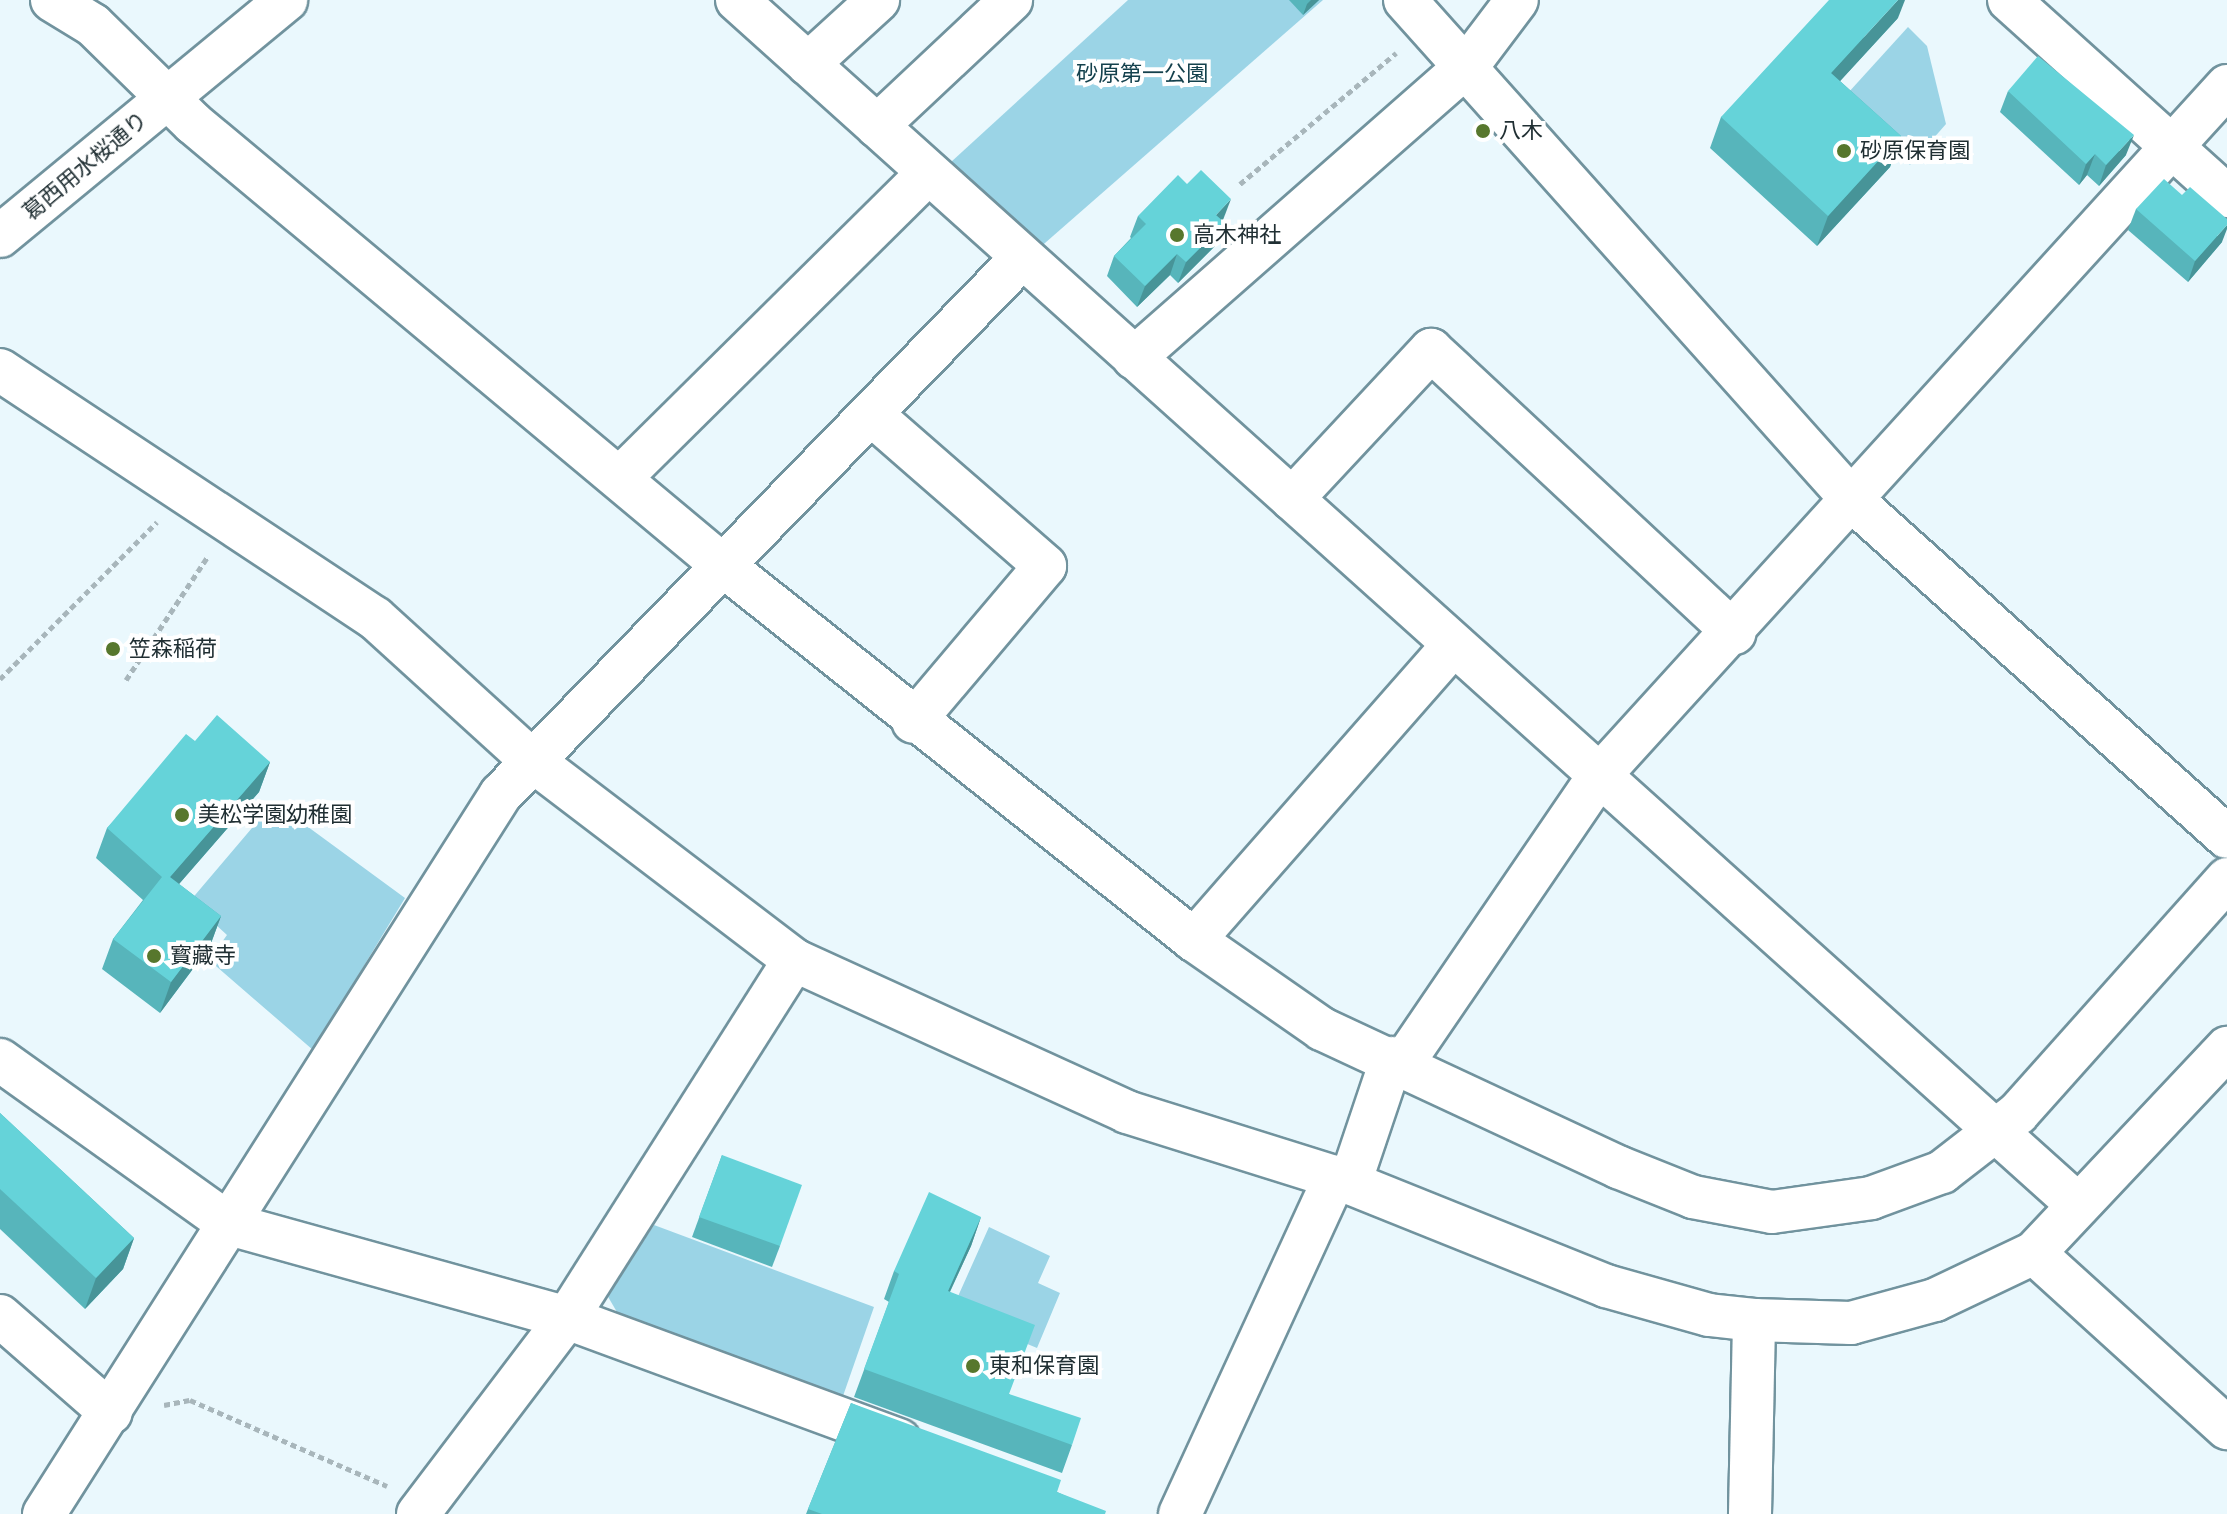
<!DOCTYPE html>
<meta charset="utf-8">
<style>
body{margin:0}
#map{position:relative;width:2227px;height:1514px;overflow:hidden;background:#eaf8fd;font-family:"PT Sans Narrow","Noto Sans JP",sans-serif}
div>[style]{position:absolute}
.green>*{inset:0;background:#9bd4e6}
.path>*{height:5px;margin-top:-2.5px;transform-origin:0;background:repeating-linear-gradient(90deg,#a8b6bb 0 6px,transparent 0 10px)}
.roads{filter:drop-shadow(2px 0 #71939e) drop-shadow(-2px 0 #71939e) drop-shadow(0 2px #71939e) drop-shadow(0 -2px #71939e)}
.minor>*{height:42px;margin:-21px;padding:0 21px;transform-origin:21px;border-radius:21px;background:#fff}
.wall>*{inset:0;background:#57b5bb}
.shaded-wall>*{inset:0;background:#479498}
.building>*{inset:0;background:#65d3d9}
.dots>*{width:22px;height:22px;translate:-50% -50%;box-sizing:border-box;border:4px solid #fff;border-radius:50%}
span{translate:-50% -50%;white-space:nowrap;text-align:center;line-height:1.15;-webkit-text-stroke:8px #fff;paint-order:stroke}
.park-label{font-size:22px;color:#14414d}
.poi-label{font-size:22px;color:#202f33}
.left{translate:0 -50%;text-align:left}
.street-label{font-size:22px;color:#202f33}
</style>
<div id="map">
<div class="green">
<div style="clip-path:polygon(1128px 0,1323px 0,1037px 250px,951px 162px)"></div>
<div style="clip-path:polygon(1908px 27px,1927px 46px,1946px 124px,1910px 165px,1850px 109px,1848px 93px)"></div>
<div style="clip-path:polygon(274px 802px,405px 898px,313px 1050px,209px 960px,227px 935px,190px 901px)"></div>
<div style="clip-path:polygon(654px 1225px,874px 1307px,843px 1396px,621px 1319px,607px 1295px)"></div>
<div style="clip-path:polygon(989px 1227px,1050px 1256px,1038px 1283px,1060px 1293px,1037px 1348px,951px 1312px)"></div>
</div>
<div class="path">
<div style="left:1240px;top:184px;width:204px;rotate:-40deg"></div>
<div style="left:0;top:679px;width:222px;rotate:-45deg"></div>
<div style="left:126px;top:680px;width:149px;rotate:-56.5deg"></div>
<div style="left:164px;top:1405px;width:26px;rotate:-11deg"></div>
<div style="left:190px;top:1400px;width:215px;rotate:23.6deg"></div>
</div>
<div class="roads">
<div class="minor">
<div style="left:52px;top:0;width:48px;rotate:31.4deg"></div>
<div style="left:93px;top:25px;width:140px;rotate:44.4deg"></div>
<div style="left:193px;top:123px;width:687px;rotate:39.86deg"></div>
<div style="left:720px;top:563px;width:606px;rotate:38.5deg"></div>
<div style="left:1194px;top:940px;width:156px;rotate:34.8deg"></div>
<div style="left:1322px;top:1029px;width:327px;rotate:25deg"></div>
<div style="left:1618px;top:1167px;width:81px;rotate:21.8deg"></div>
<div style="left:1693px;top:1197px;width:80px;rotate:10.8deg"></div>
<div style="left:1772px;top:1212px;width:100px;rotate:-8deg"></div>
<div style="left:1871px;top:1198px;width:76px;rotate:-20.1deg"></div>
<div style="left:1942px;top:1172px;width:96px;rotate:-37.8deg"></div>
<div style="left:2018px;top:1113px;width:314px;rotate:-48.2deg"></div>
<div style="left:737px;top:0;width:1803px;rotate:41.94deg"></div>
<div style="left:1405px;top:0;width:674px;rotate:48.19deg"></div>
<div style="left:1854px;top:502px;width:501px;rotate:41.93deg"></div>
<div style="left:2009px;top:0;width:293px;rotate:42deg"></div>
<div style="left:808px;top:64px;width:95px;rotate:-42.4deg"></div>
<div style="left:877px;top:126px;width:184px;rotate:-43.2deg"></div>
<div style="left:0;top:236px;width:371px;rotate:-39.5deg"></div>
<div style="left:1134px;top:358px;width:444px;rotate:-41.3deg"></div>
<div style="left:1468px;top:65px;width:81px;rotate:-53deg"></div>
<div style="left:0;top:370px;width:450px;rotate:33.5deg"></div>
<div style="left:375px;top:618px;width:208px;rotate:42.3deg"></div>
<div style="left:529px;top:758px;width:333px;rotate:37.3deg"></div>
<div style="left:794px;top:960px;width:366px;rotate:24.5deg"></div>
<div style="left:1127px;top:1112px;width:218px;rotate:17.4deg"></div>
<div style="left:1335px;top:1177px;width:292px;rotate:21.9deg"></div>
<div style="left:1606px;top:1286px;width:107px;rotate:15.7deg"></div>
<div style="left:1709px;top:1315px;width:45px;rotate:6.3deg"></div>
<div style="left:1754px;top:1320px;width:97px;rotate:1.8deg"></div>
<div style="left:1851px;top:1323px;width:87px;rotate:-15.3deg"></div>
<div style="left:1935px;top:1300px;width:110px;rotate:-25.4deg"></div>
<div style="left:2034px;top:1253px;width:282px;rotate:-46.7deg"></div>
<div style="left:871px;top:414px;width:231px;rotate:41.1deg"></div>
<div style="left:1045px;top:566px;width:204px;rotate:130.2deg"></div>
<div style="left:620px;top:478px;width:433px;rotate:-44.7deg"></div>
<div style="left:1292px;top:499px;width:204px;rotate:-47deg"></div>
<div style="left:1431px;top:350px;width:415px;rotate:43deg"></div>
<div style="left:1194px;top:940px;width:393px;rotate:-48.7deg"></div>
<div style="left:0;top:1060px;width:282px;rotate:35.6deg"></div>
<div style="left:229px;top:1224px;width:351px;rotate:15.5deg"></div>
<div style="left:567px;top:1318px;width:354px;rotate:20.2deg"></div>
<div style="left:1403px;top:1063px;width:348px;rotate:-55.7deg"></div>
<div style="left:1599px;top:776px;width:933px;rotate:-47.69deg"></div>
<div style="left:1350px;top:1183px;width:132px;rotate:-71.4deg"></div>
<div style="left:2034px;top:1253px;width:261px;rotate:42.2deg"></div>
<div style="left:0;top:1316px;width:147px;rotate:41.1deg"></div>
<div style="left:44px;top:1514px;width:853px;rotate:-57.6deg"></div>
<div style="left:501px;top:794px;width:745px;rotate:-45.82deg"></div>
<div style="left:418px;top:1514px;width:246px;rotate:-52.8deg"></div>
<div style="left:567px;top:1318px;width:424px;rotate:-57.6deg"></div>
<div style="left:1180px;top:1514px;width:371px;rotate:-65.3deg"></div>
<div style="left:1750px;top:1514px;width:194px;rotate:-88.8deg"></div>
</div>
</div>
<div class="wall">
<div style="clip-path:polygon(1289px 0,1319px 0,1303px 15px)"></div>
<div style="clip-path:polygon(1898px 18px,1840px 81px,1901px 136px,1890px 167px,1817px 246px,1710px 148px,1721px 117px)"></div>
<div style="clip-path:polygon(2008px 91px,2126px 155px,2099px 186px,2087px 175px,2079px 185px,2000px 112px)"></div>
<div style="clip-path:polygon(2182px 195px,2222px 242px,2188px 282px,2128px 230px,2136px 209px)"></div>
<div style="clip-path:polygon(1138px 216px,1223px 220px,1217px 244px,1178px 283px,1170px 275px,1137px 307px,1107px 276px,1114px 256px,1131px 238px,1130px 237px)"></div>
<div style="clip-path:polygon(195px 741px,270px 762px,259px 792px,179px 884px,221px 916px,210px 946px,160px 1013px,102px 969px,113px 939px,143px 900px,96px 858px,107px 828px)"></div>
<div style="clip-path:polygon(0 1113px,134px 1238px,123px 1269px,85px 1309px,0 1229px)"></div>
<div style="clip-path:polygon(722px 1155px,780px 1246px,772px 1267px,692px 1237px)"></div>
<div style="clip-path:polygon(981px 1217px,971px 1246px,950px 1292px,1009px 1394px,1072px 1445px,1062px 1473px,854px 1397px,889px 1302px,884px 1299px,894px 1271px)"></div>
<div style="clip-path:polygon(851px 1403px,1057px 1492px,1105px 1514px,806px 1514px)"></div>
</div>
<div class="shaded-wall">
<div style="clip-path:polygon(1311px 0,1319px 0,1303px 15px,1307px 4px)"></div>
<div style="clip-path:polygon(1898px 0,1905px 0,1898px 18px,1820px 103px,1831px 73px)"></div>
<div style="clip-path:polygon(2134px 135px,2126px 155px,2099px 186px,2106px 165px)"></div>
<div style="clip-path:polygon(1901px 136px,1890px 167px,1817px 246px,1828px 216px)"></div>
<div style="clip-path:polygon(2095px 154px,2087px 175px,2079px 185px,2086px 164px)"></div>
<div style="clip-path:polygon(1231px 199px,1223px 220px,1208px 235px,1216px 215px)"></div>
<div style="clip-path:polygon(1225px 223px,1217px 244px,1178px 283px,1186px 262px)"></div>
<div style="clip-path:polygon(2227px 225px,2227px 229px,2222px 242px,2188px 282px,2195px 261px)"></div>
<div style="clip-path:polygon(1177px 254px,1170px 275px,1137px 307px,1145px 286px)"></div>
<div style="clip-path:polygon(270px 762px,259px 792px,159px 907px,170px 877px)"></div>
<div style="clip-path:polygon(221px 916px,210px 946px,160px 1013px,171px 982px)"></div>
<div style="clip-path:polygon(981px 1217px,971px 1246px,937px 1319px,948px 1291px)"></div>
<div style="clip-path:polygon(134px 1238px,123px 1269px,85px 1309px,96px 1278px)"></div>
</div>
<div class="building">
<div style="clip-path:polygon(1829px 0,1898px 0,1831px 73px,1901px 136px,1828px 216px,1721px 117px)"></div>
<div style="clip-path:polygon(2038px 56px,2134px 135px,2106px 165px,2095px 154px,2086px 164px,2008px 91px)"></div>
<div style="clip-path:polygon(1201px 170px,1231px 199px,1216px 215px,1225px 223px,1186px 262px,1177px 254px,1145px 286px,1114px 256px,1146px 224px,1138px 216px,1178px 175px,1187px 184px)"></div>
<div style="clip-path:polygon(2164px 179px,2182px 195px,2190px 187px,2227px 219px,2227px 225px,2195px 261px,2136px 209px)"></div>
<div style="clip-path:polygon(217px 715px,270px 762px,170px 877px,221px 916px,171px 982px,113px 939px,162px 877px,107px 828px,186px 734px,195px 741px)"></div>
<div style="clip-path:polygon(0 1113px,134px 1238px,96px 1278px,0 1189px)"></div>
<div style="clip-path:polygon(722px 1155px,802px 1185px,780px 1246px,699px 1217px)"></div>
<div style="clip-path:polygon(929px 1192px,981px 1217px,948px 1291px,1035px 1325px,1009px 1394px,1081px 1418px,1072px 1445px,864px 1369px,899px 1274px,894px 1271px)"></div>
<div style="clip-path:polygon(851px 1403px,1061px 1480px,1057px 1492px,1106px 1511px,1105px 1514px,822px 1514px,808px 1509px)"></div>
</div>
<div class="dots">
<div style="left:1483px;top:131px;background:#57772d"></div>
<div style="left:1844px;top:151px;background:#57772d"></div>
<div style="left:1177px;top:235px;background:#57772d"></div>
<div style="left:113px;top:649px;background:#57772d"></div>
<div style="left:182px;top:815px;background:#57772d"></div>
<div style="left:154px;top:956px;background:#57772d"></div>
<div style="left:973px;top:1366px;background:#57772d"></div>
</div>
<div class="park-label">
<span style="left:1142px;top:74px">砂原第一公園</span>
</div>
<div class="poi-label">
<span class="left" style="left:1499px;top:131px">八木</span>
<span class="left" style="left:1860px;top:151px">砂原保育園</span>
<span class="left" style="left:1193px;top:235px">高木神社</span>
<span class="left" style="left:129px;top:649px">笠森稲荷</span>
<span class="left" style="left:198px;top:815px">美松学園幼稚園</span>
<span class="left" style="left:170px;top:956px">寳藏寺</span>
<span class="left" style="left:989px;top:1366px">東和保育園</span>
</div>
<div class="street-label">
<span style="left:85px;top:166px;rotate:-40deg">葛西用水桜通り</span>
</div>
</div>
